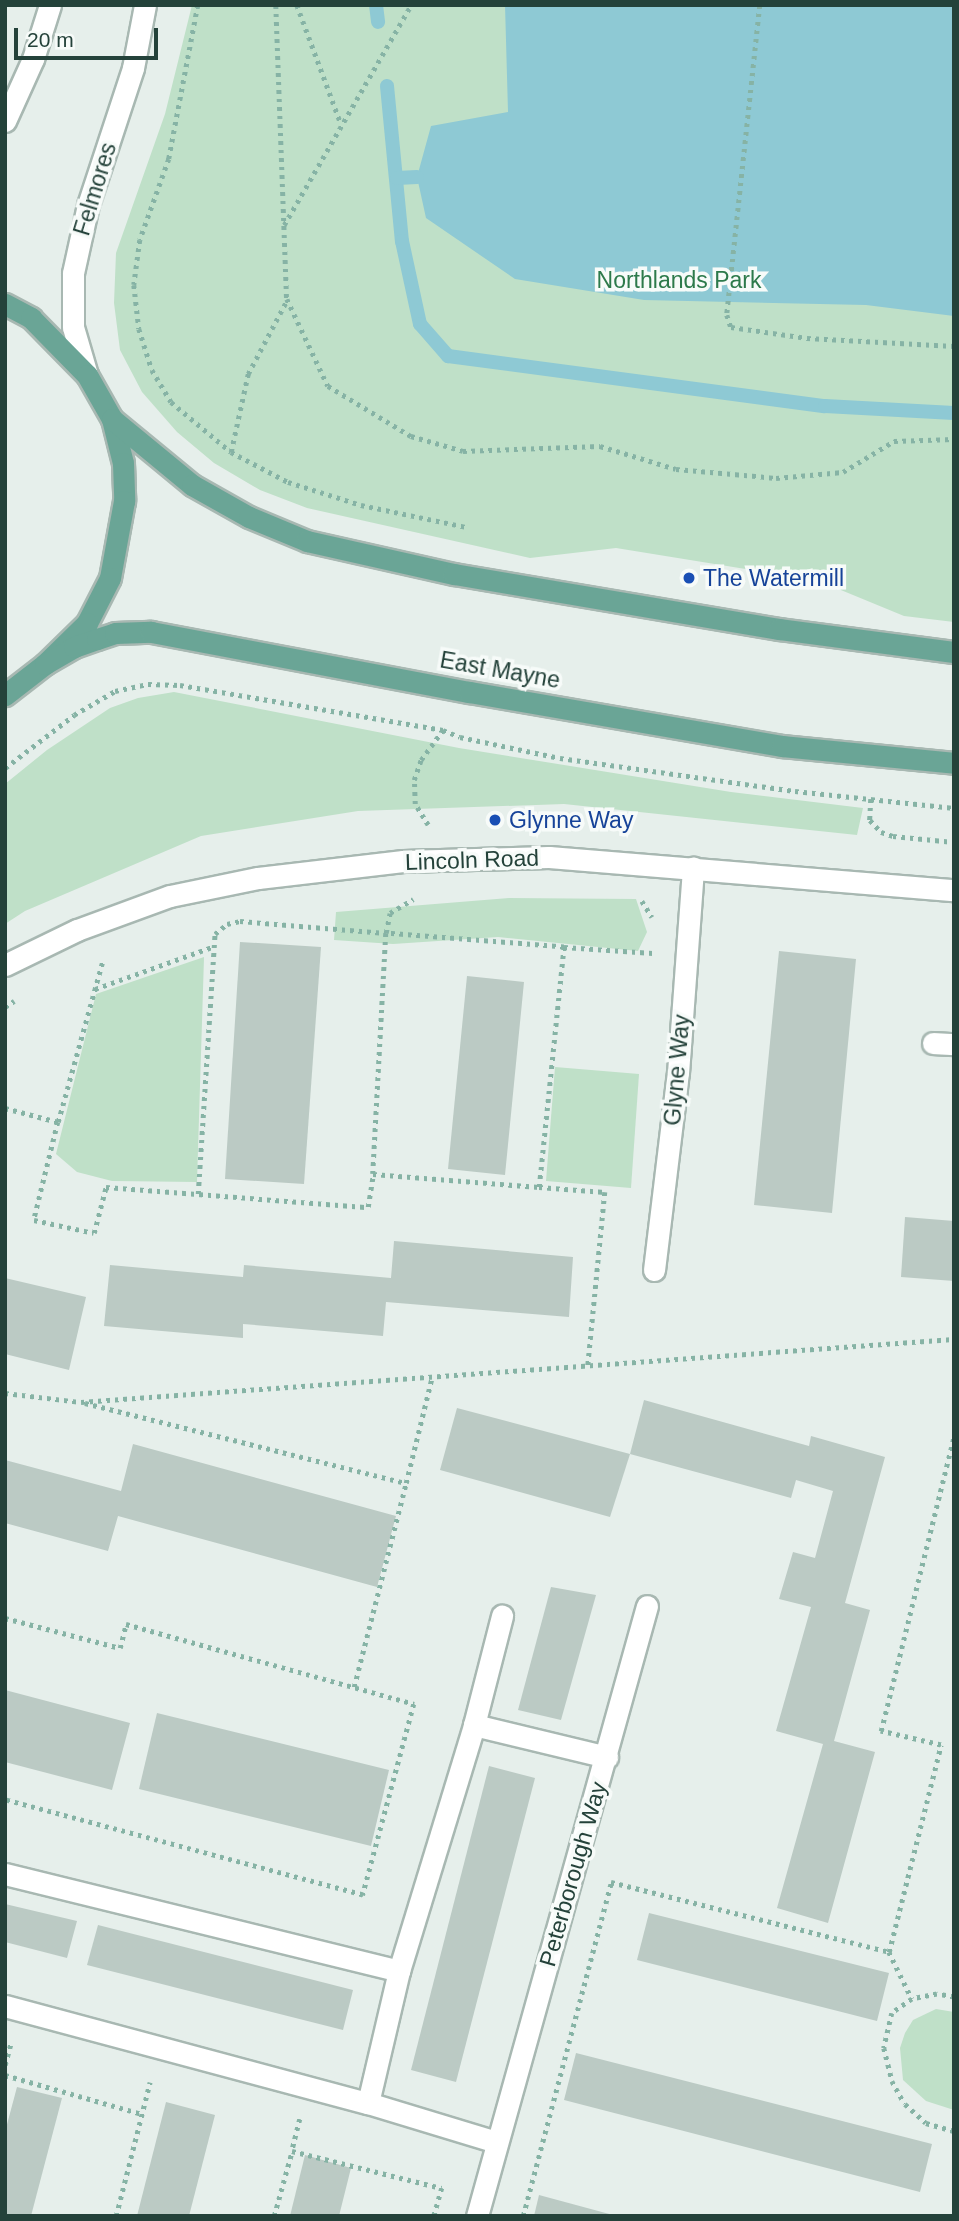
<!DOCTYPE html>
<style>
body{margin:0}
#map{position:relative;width:959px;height:2221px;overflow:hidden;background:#e6efeb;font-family:Helvetica,sans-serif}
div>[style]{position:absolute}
.green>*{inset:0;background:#bfe0c8}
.water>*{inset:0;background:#8ec9d4}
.stream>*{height:14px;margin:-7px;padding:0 7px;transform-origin:7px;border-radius:7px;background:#8ec9d4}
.building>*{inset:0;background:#bbcac4}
.path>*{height:4.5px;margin-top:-2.25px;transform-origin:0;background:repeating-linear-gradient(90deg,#86b3a5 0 3.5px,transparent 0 8.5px)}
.roads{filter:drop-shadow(2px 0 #a8b8b2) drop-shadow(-2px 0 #a8b8b2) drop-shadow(0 2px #a8b8b2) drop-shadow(0 -2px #a8b8b2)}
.minor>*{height:21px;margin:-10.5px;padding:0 10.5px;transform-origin:10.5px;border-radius:10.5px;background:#fff}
.major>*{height:21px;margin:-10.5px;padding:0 10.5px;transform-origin:10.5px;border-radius:10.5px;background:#6aa596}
.dots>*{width:19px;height:19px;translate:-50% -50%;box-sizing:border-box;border:4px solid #f7fbf9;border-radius:50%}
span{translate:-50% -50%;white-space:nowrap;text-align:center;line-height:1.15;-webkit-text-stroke:7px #f7fbf9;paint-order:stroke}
.street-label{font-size:23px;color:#24423a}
.park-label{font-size:23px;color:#2d7a4b}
.transit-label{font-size:23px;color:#164399}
.left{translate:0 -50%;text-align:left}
.frame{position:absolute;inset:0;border:7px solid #24423a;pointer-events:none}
.scale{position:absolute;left:14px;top:28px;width:144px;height:32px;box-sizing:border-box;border:4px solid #24423a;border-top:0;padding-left:9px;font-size:21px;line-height:24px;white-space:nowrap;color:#24423a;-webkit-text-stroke:5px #f7fbf9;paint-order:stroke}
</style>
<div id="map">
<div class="green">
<div style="clip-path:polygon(192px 5px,954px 5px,954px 622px,904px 616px,819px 581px,616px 548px,530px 558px,307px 508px,260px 490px,214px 463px,177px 432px,142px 392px,120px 350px,114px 303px,116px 253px,165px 114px)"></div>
<div style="clip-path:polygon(174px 692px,459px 748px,731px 792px,863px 808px,857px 835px,564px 804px,358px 811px,201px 836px,25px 911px,5px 924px,5px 784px,47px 750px,110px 708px,138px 698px)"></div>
<div style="clip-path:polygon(509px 898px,636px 899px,647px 932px,638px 951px,498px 937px,393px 944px,334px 940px,336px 912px)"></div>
<div style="clip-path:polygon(204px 957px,197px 1182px,112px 1181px,77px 1172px,56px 1154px,96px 994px)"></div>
<div style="clip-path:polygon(555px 1067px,639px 1074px,631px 1188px,546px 1181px)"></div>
<div style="clip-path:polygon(936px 2009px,954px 2012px,954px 2110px,926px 2101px,903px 2080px,900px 2048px,905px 2033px,913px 2020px)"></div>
</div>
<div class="water">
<div style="clip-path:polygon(505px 5px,954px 5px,954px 316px,866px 305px,644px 300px,515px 279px,426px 218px,417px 177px,431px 126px,508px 112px)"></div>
</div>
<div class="stream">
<div style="left:376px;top:5px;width:17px;rotate:83deg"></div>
<div style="left:387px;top:86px;width:156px;rotate:84.5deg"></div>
<div style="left:402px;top:241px;width:85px;rotate:77.8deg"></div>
<div style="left:420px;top:324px;width:43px;rotate:48.8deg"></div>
<div style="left:448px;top:356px;width:380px;rotate:7.6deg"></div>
<div style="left:825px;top:406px;width:129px;rotate:3.1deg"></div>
<div style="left:397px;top:178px;width:20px;rotate:-3deg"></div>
</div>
<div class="building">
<div style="clip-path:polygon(240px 942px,321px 947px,304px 1184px,225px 1179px)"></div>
<div style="clip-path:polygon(779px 951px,856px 959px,832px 1213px,754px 1205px)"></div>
<div style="clip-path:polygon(467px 976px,524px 982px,505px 1175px,448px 1169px)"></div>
<div style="clip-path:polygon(905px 1217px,954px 1221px,954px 1281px,901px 1277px)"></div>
<div style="clip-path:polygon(394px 1241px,573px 1257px,569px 1317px,386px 1302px,383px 1336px,243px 1324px,243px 1338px,104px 1326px,110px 1265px,243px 1277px,244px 1265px,391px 1278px)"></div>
<div style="clip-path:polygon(5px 1278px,86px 1297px,69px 1370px,5px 1354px)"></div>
<div style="clip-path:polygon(644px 1400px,809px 1446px,811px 1436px,885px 1457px,845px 1603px,870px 1610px,834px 1741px,875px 1752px,828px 1923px,777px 1908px,823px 1744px,776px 1731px,811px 1607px,779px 1599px,793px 1552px,815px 1558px,833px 1491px,796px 1480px,791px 1498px,630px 1454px)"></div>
<div style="clip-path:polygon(457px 1408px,630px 1454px,610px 1517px,440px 1470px)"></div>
<div style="clip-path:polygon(133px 1444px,396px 1516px,377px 1587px,118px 1516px,108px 1551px,5px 1523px,5px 1460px,121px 1491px)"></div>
<div style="clip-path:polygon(551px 1587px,596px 1595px,561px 1720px,518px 1710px)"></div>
<div style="clip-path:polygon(5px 1690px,130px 1723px,112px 1790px,5px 1762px)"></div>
<div style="clip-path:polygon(157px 1713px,389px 1770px,371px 1846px,139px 1789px)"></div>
<div style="clip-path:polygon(489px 1766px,535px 1778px,456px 2082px,411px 2070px)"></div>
<div style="clip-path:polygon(5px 1904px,77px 1921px,67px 1958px,5px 1942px)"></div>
<div style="clip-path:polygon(649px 1913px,889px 1973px,877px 2021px,637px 1960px)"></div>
<div style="clip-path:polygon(98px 1925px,353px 1990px,343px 2030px,87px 1965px)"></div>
<div style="clip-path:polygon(576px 2053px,932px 2144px,920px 2192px,564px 2100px)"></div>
<div style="clip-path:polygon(17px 2087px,62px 2098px,31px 2216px,5px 2216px,5px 2132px)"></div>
<div style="clip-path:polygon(166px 2102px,215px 2115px,189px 2216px,137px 2216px)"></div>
<div style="clip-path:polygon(305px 2155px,351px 2168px,339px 2216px,290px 2216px)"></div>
<div style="clip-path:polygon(539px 2195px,613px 2215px,613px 2216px,534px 2216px)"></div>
</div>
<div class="path">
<div style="left:198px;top:5px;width:157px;rotate:100.7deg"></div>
<div style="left:169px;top:159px;width:86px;rotate:109.7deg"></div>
<div style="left:140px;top:240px;width:45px;rotate:97.6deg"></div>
<div style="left:134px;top:285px;width:44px;rotate:83.5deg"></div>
<div style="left:139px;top:329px;width:43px;rotate:72.4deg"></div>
<div style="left:152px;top:370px;width:37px;rotate:59deg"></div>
<div style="left:171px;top:402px;width:78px;rotate:39.8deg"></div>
<div style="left:231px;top:452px;width:64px;rotate:27.8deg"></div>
<div style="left:288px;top:482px;width:77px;rotate:17.5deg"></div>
<div style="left:361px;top:505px;width:107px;rotate:11.8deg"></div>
<div style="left:276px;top:5px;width:294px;rotate:87.9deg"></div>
<div style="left:287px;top:299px;width:96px;rotate:64.8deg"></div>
<div style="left:328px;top:386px;width:97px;rotate:31.1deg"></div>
<div style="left:411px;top:436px;width:54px;rotate:16.1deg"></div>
<div style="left:463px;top:451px;width:137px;rotate:-2.1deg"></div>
<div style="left:600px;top:446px;width:79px;rotate:16.8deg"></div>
<div style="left:676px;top:469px;width:100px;rotate:5.1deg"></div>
<div style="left:776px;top:478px;width:67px;rotate:-5.1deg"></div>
<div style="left:843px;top:472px;width:60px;rotate:-31.3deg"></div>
<div style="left:894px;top:441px;width:60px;rotate:-1.9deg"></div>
<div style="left:297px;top:5px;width:127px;rotate:69.7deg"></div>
<div style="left:760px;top:5px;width:312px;rotate:96.1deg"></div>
<div style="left:727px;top:315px;width:13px;rotate:72deg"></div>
<div style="left:731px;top:327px;width:77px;rotate:8.2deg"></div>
<div style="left:807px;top:338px;width:147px;rotate:3.1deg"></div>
<div style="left:284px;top:225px;width:254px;rotate:-60deg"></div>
<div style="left:231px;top:452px;width:80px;rotate:-77.7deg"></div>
<div style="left:248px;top:374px;width:84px;rotate:-62.2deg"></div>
<div style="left:5px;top:768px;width:87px;rotate:-37.5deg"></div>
<div style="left:74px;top:715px;width:48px;rotate:-30.3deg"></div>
<div style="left:115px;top:691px;width:34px;rotate:-12deg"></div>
<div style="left:148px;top:684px;width:32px;rotate:2deg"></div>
<div style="left:180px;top:685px;width:267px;rotate:9.7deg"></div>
<div style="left:871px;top:799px;width:21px;rotate:93deg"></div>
<div style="left:870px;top:820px;width:16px;rotate:47deg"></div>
<div style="left:881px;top:832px;width:13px;rotate:18deg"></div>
<div style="left:893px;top:836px;width:61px;rotate:5.6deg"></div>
<div style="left:428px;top:825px;width:25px;rotate:-122deg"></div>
<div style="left:415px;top:804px;width:24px;rotate:-92deg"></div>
<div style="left:414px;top:780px;width:21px;rotate:-71deg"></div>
<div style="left:421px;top:760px;width:37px;rotate:-54deg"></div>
<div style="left:443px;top:730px;width:18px;rotate:22deg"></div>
<div style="left:460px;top:737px;width:102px;rotate:11.9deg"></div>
<div style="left:560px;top:758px;width:237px;rotate:8deg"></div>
<div style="left:795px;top:791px;width:160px;rotate:6.1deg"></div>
<div style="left:642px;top:901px;width:19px;rotate:58deg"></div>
<div style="left:564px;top:947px;width:89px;rotate:3.9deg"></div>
<div style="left:95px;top:989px;width:127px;rotate:-19.7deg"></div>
<div style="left:5px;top:1007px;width:11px;rotate:-34deg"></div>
<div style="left:5px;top:1108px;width:55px;rotate:14.8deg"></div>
<div style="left:58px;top:1122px;width:168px;rotate:-74.5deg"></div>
<div style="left:58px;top:1122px;width:101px;rotate:103.8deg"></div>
<div style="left:34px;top:1220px;width:61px;rotate:12.2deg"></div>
<div style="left:94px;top:1233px;width:48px;rotate:-75.4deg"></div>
<div style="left:106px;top:1187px;width:263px;rotate:4.4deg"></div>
<div style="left:368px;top:1207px;width:33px;rotate:-81deg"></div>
<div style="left:373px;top:1174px;width:167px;rotate:4.5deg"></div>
<div style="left:539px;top:1187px;width:241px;rotate:-84.1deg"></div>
<div style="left:564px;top:947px;width:179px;rotate:-175.5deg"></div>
<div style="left:386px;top:933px;width:241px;rotate:93.1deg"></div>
<div style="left:539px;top:1187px;width:66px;rotate:4.3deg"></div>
<div style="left:605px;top:1192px;width:174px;rotate:95.6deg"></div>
<div style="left:198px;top:1194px;width:261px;rotate:-86.3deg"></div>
<div style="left:215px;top:934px;width:16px;rotate:-40deg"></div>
<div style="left:227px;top:924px;width:13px;rotate:-13deg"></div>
<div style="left:240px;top:921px;width:146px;rotate:4.7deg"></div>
<div style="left:386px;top:933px;width:20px;rotate:-79deg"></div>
<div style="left:390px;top:913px;width:27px;rotate:-31deg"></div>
<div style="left:5px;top:1393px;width:77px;rotate:6.8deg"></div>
<div style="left:81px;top:1402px;width:875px;rotate:-4.13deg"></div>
<div style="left:85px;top:1403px;width:331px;rotate:14deg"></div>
<div style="left:406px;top:1483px;width:109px;rotate:-76.2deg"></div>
<div style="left:5px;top:1618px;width:119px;rotate:14.6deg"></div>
<div style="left:120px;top:1648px;width:25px;rotate:-76deg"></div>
<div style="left:126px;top:1624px;width:299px;rotate:15.5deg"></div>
<div style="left:414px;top:1704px;width:198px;rotate:105deg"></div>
<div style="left:363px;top:1895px;width:370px;rotate:-165.1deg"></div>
<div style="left:354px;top:1687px;width:211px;rotate:-75.7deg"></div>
<div style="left:889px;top:1952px;width:52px;rotate:63.9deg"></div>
<div style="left:954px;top:1997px;width:17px;rotate:-170deg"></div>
<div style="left:937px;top:1994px;width:25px;rotate:169deg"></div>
<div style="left:912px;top:1999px;width:24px;rotate:145deg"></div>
<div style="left:892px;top:2013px;width:36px;rotate:103deg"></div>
<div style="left:884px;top:2048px;width:34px;rotate:76deg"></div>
<div style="left:892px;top:2081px;width:26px;rotate:61deg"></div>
<div style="left:905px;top:2104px;width:28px;rotate:42deg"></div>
<div style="left:926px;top:2123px;width:29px;rotate:16deg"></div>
<div style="left:5px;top:2065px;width:23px;rotate:-75deg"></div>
<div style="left:5px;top:2075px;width:142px;rotate:15.9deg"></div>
<div style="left:300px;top:2119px;width:33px;rotate:104deg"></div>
<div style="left:292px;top:2151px;width:154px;rotate:13.9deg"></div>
<div style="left:442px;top:2188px;width:29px;rotate:106deg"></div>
<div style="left:116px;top:2216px;width:138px;rotate:-75.8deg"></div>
<div style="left:274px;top:2216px;width:67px;rotate:-74.5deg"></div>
<div style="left:523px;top:2216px;width:345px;rotate:-75.2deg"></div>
<div style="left:611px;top:1882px;width:287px;rotate:14.1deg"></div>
<div style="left:889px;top:1952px;width:213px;rotate:-75.9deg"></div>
<div style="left:941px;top:1745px;width:62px;rotate:-166.9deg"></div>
<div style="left:881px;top:1731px;width:305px;rotate:-76.1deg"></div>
</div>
<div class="roads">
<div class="minor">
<div style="left:5px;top:121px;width:68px;rotate:-65.7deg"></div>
<div style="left:33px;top:59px;width:57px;rotate:-72.5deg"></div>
<div style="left:87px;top:375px;width:50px;rotate:-106.3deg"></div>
<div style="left:73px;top:327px;width:54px;rotate:-90deg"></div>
<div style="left:73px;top:273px;width:70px;rotate:-77.6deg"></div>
<div style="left:88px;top:205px;width:144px;rotate:-71.8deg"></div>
<div style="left:133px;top:68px;width:64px;rotate:-79.2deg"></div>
<div style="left:5px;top:965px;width:80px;rotate:-25.9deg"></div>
<div style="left:77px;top:930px;width:99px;rotate:-20.1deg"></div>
<div style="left:170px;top:896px;width:90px;rotate:-11.6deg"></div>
<div style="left:258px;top:878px;width:146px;rotate:-6.7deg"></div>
<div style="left:403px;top:861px;width:146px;rotate:-1.6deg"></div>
<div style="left:549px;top:857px;width:406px;rotate:4.7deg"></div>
<div style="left:933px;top:1043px;width:21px;rotate:3deg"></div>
<div style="left:654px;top:1270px;width:198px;rotate:-83.1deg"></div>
<div style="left:678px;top:1073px;width:206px;rotate:-85.8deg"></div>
<div style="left:474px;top:1725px;width:137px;rotate:13.5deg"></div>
<div style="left:5px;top:1874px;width:406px;rotate:13.8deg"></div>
<div style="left:5px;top:2006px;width:376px;rotate:15deg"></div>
<div style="left:368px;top:2103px;width:134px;rotate:16.9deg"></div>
<div style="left:368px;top:2103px;width:136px;rotate:-76.8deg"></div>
<div style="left:399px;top:1971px;width:257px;rotate:-73deg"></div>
<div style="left:474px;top:1725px;width:113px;rotate:-75.6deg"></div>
<div style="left:477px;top:2216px;width:633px;rotate:-74.43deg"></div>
</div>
<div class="major">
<div style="left:5px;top:304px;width:30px;rotate:28deg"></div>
<div style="left:31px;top:318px;width:80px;rotate:45.5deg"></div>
<div style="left:87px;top:375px;width:51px;rotate:60.4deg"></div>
<div style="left:112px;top:419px;width:45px;rotate:76deg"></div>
<div style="left:123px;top:463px;width:38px;rotate:88deg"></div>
<div style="left:124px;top:501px;width:78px;rotate:100.3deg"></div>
<div style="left:110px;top:578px;width:51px;rotate:117.1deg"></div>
<div style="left:87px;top:623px;width:59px;rotate:135.7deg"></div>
<div style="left:45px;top:664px;width:51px;rotate:142.2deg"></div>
<div style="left:112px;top:419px;width:104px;rotate:39.5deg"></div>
<div style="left:192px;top:485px;width:65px;rotate:29.3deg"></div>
<div style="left:249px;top:517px;width:63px;rotate:22.5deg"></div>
<div style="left:307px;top:541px;width:151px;rotate:12.7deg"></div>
<div style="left:454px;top:574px;width:330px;rotate:9.6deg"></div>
<div style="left:779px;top:629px;width:177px;rotate:7.5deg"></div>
<div style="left:45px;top:664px;width:34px;rotate:-30deg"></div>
<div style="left:74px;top:647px;width:24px;rotate:-19deg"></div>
<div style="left:97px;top:639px;width:19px;rotate:-18deg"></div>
<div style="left:115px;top:633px;width:36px;rotate:-2deg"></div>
<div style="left:151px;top:632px;width:324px;rotate:10.7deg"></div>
<div style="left:469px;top:692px;width:318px;rotate:9.8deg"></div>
<div style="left:782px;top:746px;width:173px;rotate:5.6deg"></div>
</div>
</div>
<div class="dots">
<div style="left:689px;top:578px;background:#1a4fb4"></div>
<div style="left:495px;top:820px;background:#1a4fb4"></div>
</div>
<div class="street-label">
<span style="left:95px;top:189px;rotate:-73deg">Felmores</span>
<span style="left:500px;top:670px;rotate:10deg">East Mayne</span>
<span style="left:472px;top:860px;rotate:-2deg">Lincoln Road</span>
<span style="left:677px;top:1070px;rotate:-85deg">Glyne Way</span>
<span style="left:573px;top:1874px;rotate:-74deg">Peterborough Way</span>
</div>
<div class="park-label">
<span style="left:679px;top:280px">Northlands Park</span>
</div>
<div class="transit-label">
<span class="left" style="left:703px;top:578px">The Watermill</span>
<span class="left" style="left:509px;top:820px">Glynne Way</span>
</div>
<div class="frame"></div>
<div class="scale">20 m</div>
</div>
